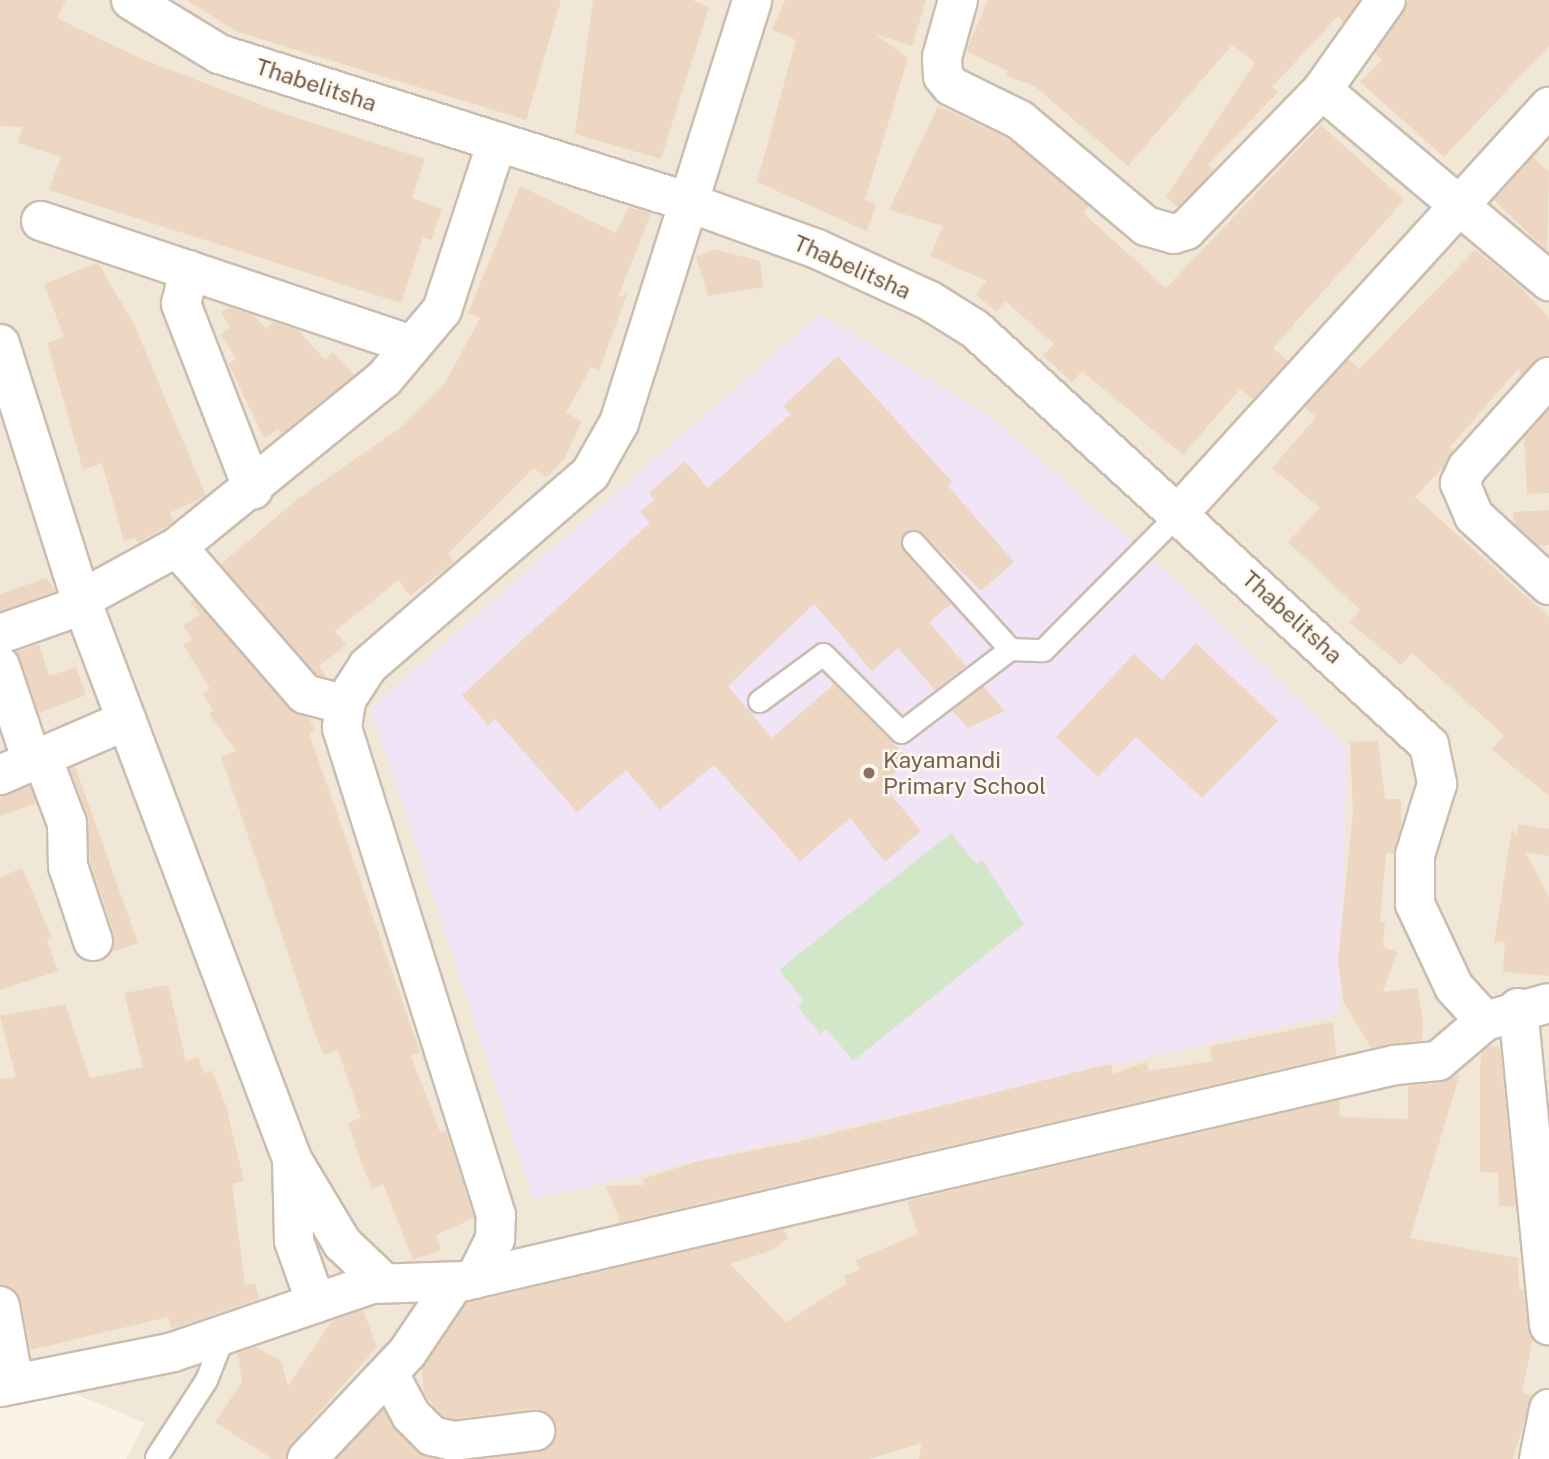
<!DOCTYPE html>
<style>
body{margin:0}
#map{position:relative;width:1549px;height:1459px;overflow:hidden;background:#faf4e8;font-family:"Public Sans",sans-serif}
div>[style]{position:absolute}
.residential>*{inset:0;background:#f1e7d7}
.education>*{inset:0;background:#f1e4f7}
.green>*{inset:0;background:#d2e7c7}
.building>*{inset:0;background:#edd6c2}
.roads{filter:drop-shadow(2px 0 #cbbdaf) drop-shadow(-2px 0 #cbbdaf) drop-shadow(0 2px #cbbdaf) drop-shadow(0 -2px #cbbdaf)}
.service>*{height:21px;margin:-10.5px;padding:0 10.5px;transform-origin:10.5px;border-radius:10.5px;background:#fff}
.minor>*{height:38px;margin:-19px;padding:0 19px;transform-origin:19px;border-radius:19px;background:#fff}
.dots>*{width:19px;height:19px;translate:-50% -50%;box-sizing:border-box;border:4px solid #fdf8ee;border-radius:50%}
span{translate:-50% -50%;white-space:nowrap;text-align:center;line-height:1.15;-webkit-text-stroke:5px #fdf8ee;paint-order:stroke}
.street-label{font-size:23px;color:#725d4e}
.education-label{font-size:23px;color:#785e54}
.left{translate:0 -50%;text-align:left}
</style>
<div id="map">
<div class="residential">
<div style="clip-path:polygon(0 0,1549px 0,1549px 1459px,126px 1459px,145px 1423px,53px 1385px,0 1393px)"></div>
</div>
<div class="education">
<div style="clip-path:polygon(820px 314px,991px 417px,1188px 591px,1347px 748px,1340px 1013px,533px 1199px,371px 708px)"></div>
</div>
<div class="green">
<div style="clip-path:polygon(951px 833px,976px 864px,982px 860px,1024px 924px,853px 1061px,827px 1029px,820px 1034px,798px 1007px,804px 1001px,779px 970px)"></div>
</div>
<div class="building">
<div style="clip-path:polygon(0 0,66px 0,57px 18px,137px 57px,288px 115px,425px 159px,412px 198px,442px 209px,431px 240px,423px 237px,401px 303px,49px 190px,61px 157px,18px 143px,23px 127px,0 126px)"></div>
<div style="clip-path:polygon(186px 0,561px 0,526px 120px,238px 32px)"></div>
<div style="clip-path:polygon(593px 0,692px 0,709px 7px,661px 159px,575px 134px)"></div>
<div style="clip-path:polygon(785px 0,926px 0,912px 46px,875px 34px,908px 58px,865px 200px,876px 205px,867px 231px,757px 182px,796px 40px,772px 30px)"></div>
<div style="clip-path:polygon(988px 0,1359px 0,1344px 22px,1338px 16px,1272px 87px,1278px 92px,1208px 165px,1214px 170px,1178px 207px,1166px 197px,1255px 63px,1232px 45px,1128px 166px,1033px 85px,1006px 76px,1008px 71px,966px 51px)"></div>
<div style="clip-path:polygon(1408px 0,1549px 0,1549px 46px,1444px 157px,1360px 82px,1382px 60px,1375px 53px)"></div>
<div style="clip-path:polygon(938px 106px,1008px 138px,1089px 206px,1083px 213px,1166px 288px,1321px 125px,1404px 200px,1273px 348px,1288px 361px,1253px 399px,1240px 389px,1183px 455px,1082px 371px,1072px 382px,1043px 356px,1054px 344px,1005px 301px,996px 312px,976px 294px,987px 281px,930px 256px,943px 226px,889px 210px)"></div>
<div style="clip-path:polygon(1533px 157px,1549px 172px,1547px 251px,1494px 200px)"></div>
<div style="clip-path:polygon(520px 186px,616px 233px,629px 207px,651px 213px,618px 297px,627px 294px,599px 371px,591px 367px,566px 413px,582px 421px,564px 459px,546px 478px,534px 468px,448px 554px,454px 562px,410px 596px,399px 580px,335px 631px,346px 645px,319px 666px,327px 677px,317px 675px,221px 564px,299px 498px,403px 426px,444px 385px,480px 318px,468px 313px)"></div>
<div style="clip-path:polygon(714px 249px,760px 261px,763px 287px,708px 296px,696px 257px)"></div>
<div style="clip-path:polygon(1475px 250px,1518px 284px,1549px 318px,1549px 356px,1520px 377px,1519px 368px,1450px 447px,1453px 450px,1444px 466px,1415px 497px,1549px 617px,1549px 796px,1491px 749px,1505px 736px,1412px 653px,1401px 665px,1349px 622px,1360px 610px,1288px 542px,1320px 508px,1272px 468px,1316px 417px,1305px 407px,1348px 359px,1359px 369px)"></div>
<div style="clip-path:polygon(98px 263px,134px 324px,206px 496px,170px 513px,174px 522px,138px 543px,136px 538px,124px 541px,102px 463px,83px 470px,47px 343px,64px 337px,44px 284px)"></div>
<div style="clip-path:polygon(230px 307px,255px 316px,266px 329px,273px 322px,298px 330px,325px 360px,333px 352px,354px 375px,281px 434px,278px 429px,264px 438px,228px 363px,237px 359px,220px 335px,231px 327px,221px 313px)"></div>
<div style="clip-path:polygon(838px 356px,952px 482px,948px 486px,1014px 562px,981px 591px,922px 533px,911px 529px,901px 537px,903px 551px,951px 604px,929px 622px,966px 666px,935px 690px,898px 648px,872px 671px,814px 604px,728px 686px,772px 738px,834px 684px,910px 760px,882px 784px,921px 831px,885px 862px,850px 818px,800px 861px,714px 765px,660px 810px,626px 770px,577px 812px,495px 719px,488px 725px,462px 695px,650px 523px,640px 512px,654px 500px,649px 493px,685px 461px,708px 488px,791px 414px,783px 406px)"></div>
<div style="clip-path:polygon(1549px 410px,1549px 493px,1527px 494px,1524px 438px)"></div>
<div style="clip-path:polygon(1549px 510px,1549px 545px,1539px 546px,1514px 523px,1513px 512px)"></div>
<div style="clip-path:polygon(46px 578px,56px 591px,0 611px,0 594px)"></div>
<div style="clip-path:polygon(194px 600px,289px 708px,309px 718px,315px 730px,309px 733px,420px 1052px,411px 1056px,440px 1132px,446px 1130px,474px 1218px,436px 1235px,441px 1250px,413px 1260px,383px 1184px,372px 1189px,361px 1162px,348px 1123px,361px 1118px,338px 1050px,324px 1055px,316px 1037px,221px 756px,237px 751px,209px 714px,213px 710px,203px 694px,210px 688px,183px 645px,192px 639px,183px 626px,200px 614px,190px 603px)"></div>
<div style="clip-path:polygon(1196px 643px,1278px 721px,1202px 798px,1136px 737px,1098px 777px,1056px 737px,1134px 654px,1162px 680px)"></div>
<div style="clip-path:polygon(39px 644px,49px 676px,76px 667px,86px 695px,39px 713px,16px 652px)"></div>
<div style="clip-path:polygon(983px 686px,1005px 711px,968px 728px,952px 710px)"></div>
<div style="clip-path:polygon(1378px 741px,1385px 799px,1401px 799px,1401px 825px,1393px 854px,1386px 853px,1380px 922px,1385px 923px,1383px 947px,1397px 952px,1383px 992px,1418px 988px,1423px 1022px,1422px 1041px,1371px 1048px,1344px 1003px,1338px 961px,1353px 813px,1350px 742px)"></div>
<div style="clip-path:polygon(75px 766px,138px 943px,112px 952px,114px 934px,90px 862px,88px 816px,70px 769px)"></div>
<div style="clip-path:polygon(30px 786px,36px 803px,0 816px,0 796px)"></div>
<div style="clip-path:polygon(1518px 824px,1549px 829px,1549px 856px,1525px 852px,1549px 897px,1549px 976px,1503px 972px,1505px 941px,1494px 943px,1512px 829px,1516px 836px)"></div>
<div style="clip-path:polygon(22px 868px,52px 938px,47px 940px,58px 971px,0 990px,0 877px)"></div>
<div style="clip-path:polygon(168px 985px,186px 1061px,198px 1057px,204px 1074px,212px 1070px,226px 1106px,244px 1181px,232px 1184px,245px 1285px,255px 1283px,259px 1299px,171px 1329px,168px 1317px,30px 1350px,21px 1301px,16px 1291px,0 1284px,0 1079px,16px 1077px,0 1016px,65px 1004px,90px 1078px,143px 1067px,124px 993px)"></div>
<div style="clip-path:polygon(1333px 1022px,1336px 1056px,612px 1224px,620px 1221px,606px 1186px,644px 1185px,643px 1179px,695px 1162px,802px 1141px,1092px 1068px,1111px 1064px,1113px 1074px,1146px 1062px,1149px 1071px,1212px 1061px,1210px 1046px)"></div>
<div style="clip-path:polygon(1490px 1046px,1500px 1047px,1516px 1207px,1499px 1206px,1498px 1173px,1480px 1172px,1480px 1066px,1482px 1052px)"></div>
<div style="clip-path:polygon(1460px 1074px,1410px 1238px,1518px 1258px,1519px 1289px,1523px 1289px,1533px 1339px,1522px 1392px,1532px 1395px,1513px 1459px,919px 1459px,922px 1443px,869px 1459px,486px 1459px,548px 1449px,555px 1439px,553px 1418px,532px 1409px,454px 1419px,443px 1416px,424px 1394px,422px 1369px,467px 1303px,783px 1229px,788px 1238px,770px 1251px,730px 1264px,786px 1322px,846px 1284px,844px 1275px,860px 1270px,856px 1260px,918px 1234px,907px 1201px,1339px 1100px,1340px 1117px,1408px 1119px,1408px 1086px,1440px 1083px)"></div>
<div style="clip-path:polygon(363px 1310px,377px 1347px,291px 1444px,286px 1459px,272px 1459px,215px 1422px,242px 1382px,238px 1353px,256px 1347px,281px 1361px,288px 1386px,332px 1321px)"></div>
<div style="clip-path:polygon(383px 1410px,417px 1451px,434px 1459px,337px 1459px)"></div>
</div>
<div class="roads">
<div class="service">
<div style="left:913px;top:542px;width:144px;rotate:47.8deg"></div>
<div style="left:1010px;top:649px;width:33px;rotate:2deg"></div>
<div style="left:1043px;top:650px;width:192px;rotate:-45.2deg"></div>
<div style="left:759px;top:701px;width:79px;rotate:-36.3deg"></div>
<div style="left:823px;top:654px;width:110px;rotate:45deg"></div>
<div style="left:901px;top:732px;width:137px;rotate:-37.3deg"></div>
<div style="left:156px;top:1457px;width:92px;rotate:-57deg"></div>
<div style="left:206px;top:1380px;width:46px;rotate:-68.4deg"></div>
</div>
<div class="minor">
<div style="left:131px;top:0;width:103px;rotate:31.5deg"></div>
<div style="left:219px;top:54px;width:491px;rotate:17.5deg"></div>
<div style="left:687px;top:202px;width:138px;rotate:19.9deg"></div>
<div style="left:817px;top:249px;width:124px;rotate:24.7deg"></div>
<div style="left:930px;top:301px;width:53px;rotate:31.9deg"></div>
<div style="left:975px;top:329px;width:616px;rotate:42.5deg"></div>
<div style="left:1429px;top:745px;width:40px;rotate:78deg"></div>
<div style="left:1437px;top:784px;width:74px;rotate:107.2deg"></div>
<div style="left:1415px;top:855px;width:49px;rotate:90deg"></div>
<div style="left:1415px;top:904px;width:92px;rotate:64.8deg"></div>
<div style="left:1454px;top:987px;width:46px;rotate:47.6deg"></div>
<div style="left:958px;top:0;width:59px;rotate:105.7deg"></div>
<div style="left:942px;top:57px;width:19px;rotate:87deg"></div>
<div style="left:943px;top:76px;width:13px;rotate:51deg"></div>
<div style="left:951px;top:86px;width:77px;rotate:26.2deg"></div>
<div style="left:1020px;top:120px;width:165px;rotate:40.1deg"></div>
<div style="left:1146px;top:226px;width:29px;rotate:16deg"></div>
<div style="left:1174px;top:234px;width:13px;rotate:-18deg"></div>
<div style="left:1186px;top:230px;width:195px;rotate:-45.8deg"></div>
<div style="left:1322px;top:90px;width:110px;rotate:-54.6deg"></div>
<div style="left:1322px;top:90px;width:297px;rotate:40.1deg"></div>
<div style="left:41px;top:221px;width:391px;rotate:18.5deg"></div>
<div style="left:189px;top:270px;width:35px;rotate:103deg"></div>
<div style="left:181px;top:304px;width:199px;rotate:68.8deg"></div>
<div style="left:0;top:344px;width:274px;rotate:72.4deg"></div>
<div style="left:83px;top:605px;width:592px;rotate:69.33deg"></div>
<div style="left:292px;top:1159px;width:82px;rotate:88.6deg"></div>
<div style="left:294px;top:1241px;width:66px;rotate:70.5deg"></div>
<div style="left:1549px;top:377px;width:122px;rotate:132deg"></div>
<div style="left:1467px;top:468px;width:17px;rotate:115deg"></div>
<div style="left:1460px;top:483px;width:36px;rotate:67deg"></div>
<div style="left:1474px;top:516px;width:102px;rotate:42.6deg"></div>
<div style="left:1178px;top:514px;width:551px;rotate:-47.65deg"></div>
<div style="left:177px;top:547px;width:195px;rotate:49deg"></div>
<div style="left:305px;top:694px;width:42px;rotate:15deg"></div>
<div style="left:82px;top:599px;width:108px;rotate:-28.7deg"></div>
<div style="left:177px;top:547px;width:267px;rotate:-39.1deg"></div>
<div style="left:384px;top:379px;width:90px;rotate:-50deg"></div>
<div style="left:442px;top:310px;width:177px;rotate:-71.9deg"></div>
<div style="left:0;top:634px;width:88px;rotate:-19.3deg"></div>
<div style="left:0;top:666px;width:100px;rotate:71.4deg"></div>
<div style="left:42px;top:757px;width:71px;rotate:69.3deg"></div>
<div style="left:67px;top:823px;width:43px;rotate:88.7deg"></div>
<div style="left:68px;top:866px;width:79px;rotate:71.6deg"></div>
<div style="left:0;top:775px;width:138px;rotate:-23.4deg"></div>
<div style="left:1518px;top:1008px;width:319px;rotate:84.4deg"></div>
<div style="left:293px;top:1161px;width:96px;rotate:59.1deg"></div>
<div style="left:342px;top:1243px;width:58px;rotate:43.6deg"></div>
<div style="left:475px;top:1279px;width:45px;rotate:-63.4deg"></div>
<div style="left:495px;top:1239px;width:24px;rotate:-88deg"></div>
<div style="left:496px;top:1215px;width:511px;rotate:-107.55deg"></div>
<div style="left:342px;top:728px;width:28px;rotate:-82deg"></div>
<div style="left:346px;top:700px;width:40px;rotate:-57.1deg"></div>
<div style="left:368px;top:666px;width:294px;rotate:-40.9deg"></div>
<div style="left:590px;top:474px;width:59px;rotate:-60.4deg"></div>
<div style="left:619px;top:423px;width:443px;rotate:-72.5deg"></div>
<div style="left:0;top:1306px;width:79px;rotate:79.8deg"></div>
<div style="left:389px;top:1374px;width:47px;rotate:61.8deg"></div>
<div style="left:411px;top:1415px;width:30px;rotate:45deg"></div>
<div style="left:432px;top:1436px;width:22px;rotate:13deg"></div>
<div style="left:453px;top:1441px;width:83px;rotate:-7deg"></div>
<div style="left:0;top:1387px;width:177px;rotate:-11.4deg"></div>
<div style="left:173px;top:1352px;width:210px;rotate:-18.9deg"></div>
<div style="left:372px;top:1284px;width:93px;rotate:-1.8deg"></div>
<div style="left:465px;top:1281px;width:955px;rotate:-13.08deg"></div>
<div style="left:1395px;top:1065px;width:43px;rotate:-5.3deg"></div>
<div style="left:1438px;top:1061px;width:62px;rotate:-40.4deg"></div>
<div style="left:1485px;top:1021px;width:66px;rotate:-15.7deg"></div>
<div style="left:307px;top:1459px;width:146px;rotate:-46.7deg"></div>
<div style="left:407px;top:1353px;width:84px;rotate:-56.1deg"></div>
<div style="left:1539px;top:1459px;width:51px;rotate:-78.7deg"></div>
</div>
</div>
<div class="dots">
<div style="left:869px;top:773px;background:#8d6e63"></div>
</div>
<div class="street-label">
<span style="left:316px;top:85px;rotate:18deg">Thabelitsha</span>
<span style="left:852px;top:267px;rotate:24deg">Thabelitsha</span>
<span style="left:1292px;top:617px;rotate:42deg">Thabelitsha</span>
</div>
<div class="education-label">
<span class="left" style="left:883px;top:773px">Kayamandi<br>Primary School</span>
</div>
</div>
